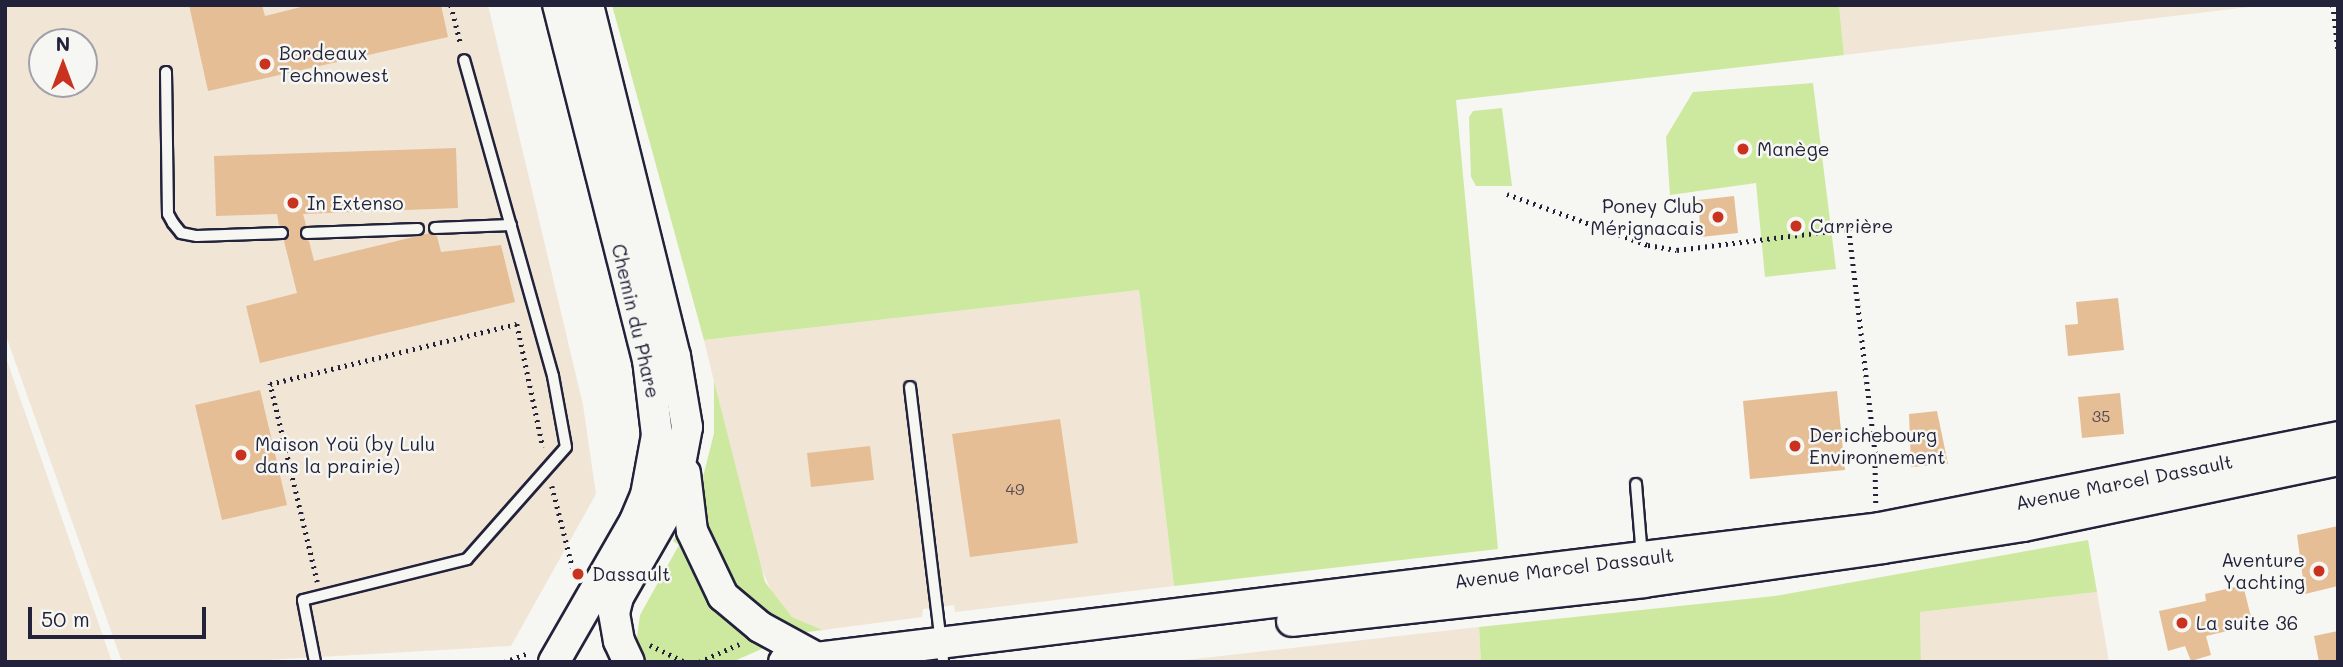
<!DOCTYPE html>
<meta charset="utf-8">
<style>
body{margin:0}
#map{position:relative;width:2343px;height:667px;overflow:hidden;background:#f6f6f2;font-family:Mali,sans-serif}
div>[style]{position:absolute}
.built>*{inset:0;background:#f1e5d6}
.green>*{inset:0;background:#cde9a0}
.building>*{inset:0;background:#e6be96}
.path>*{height:4.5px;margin-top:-2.25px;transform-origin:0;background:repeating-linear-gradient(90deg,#22223b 0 2px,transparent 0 7px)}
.roads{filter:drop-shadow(2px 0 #22223b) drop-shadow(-2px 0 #22223b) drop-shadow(0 2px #22223b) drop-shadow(0 -2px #22223b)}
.lane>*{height:10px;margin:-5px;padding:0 5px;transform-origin:5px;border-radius:5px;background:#f6f6f2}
.secondary>*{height:30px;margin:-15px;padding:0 15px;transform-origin:15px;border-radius:15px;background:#f6f6f2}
.dots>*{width:19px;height:19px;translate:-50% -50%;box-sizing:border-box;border:4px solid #f6f6f2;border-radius:50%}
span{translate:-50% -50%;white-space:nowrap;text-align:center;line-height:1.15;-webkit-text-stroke:5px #f6f6f2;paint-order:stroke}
.number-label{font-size:16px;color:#534952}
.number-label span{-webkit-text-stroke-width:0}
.poi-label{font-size:19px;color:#22223b}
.left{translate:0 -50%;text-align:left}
.right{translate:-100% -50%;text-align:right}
.street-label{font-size:19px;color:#22223b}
.frame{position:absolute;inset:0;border:7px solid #22223b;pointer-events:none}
.north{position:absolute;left:28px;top:28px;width:70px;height:70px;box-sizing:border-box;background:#f6f6f2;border:2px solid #a1a1a9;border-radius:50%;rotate:0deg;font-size:19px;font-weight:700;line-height:28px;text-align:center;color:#22223b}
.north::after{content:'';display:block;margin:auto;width:24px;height:32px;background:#c8321e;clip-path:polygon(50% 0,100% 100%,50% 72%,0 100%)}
.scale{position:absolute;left:28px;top:607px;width:178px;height:32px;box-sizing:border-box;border:4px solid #22223b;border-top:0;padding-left:9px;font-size:21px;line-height:24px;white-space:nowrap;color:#22223b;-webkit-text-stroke:5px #f6f6f2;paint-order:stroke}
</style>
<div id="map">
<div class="built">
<div style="clip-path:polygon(evenodd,5px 5px,488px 5px,583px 405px,596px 494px,511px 646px,234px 662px,122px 662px,5px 333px,5px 5px,42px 42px,84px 42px,84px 84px,42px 84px,42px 42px)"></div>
<div style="clip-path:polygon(1839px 5px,2266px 5px,1844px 55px)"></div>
<div style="clip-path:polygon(1139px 290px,1174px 586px,955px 612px,954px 605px,923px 609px,922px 617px,823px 630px,792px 617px,775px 599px,757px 559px,704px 340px)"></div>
<div style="clip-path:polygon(5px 355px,112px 662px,5px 662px)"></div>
<div style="clip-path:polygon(2097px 592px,2109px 662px,1921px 662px,1920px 612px)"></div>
<div style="clip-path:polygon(1479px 627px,1481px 662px,1168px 662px)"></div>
</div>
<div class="green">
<div style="clip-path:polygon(612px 5px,1839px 5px,1844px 55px,1456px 100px,1498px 549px,1174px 586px,1139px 290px,704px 340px)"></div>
<div style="clip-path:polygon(1813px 83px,1836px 269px,1765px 277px,1756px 183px,1670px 195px,1666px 137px,1693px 92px)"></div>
<div style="clip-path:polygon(1502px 108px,1512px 186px,1476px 186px,1471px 177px,1469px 117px,1473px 111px)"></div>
<div style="clip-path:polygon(714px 381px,765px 582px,792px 617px,823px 630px,785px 635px,716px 572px,697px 501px,714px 433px)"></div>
<div style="clip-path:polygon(682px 523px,765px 644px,764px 648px,732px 662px,647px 662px,640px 653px,636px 644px,640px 615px,679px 545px,673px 541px)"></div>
<div style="clip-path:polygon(2088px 540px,2097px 592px,1920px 612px,1921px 662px,1481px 662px,1479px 627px,1775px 596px)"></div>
</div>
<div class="building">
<div style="clip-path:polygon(189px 5px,262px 5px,265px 16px,309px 5px,441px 5px,448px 37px,208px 91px)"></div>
<div style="clip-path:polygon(456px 148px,458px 208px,303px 214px,306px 225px,300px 237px,309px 241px,314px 261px,430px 233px,437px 236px,441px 252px,501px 245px,515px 302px,260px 363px,246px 306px,297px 293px,284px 241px,290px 232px,279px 225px,277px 214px,216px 216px,214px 156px)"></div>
<div style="clip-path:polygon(1734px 196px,1738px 233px,1701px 237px,1698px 200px)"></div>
<div style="clip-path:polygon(2118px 298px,2124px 350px,2068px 356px,2065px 325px,2078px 324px,2076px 302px)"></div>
<div style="clip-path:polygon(260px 390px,287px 505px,222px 520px,195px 405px)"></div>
<div style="clip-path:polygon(1837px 391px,1845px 470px,1750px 479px,1743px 401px)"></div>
<div style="clip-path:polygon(2120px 393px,2124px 434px,2082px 438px,2078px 397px)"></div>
<div style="clip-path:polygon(1937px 411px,1948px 464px,1911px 467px,1909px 414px)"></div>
<div style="clip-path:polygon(1060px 419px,1078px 543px,970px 557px,952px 434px)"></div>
<div style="clip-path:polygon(870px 446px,874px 480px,811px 487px,807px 453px)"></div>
<div style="clip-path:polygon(2338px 526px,2338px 586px,2305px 594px,2297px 535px)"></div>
<div style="clip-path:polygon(2243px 585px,2253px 625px,2206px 636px,2211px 655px,2191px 661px,2185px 646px,2168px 651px,2159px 611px,2206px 601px,2205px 594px)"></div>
<div style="clip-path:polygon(2338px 631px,2338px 662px,2319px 662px,2314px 636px)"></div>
</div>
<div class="path">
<div style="left:451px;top:5px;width:41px;rotate:76deg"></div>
<div style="left:2333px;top:5px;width:44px;rotate:83.5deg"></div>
<div style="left:1507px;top:194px;width:150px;rotate:19.9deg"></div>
<div style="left:1648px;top:245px;width:29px;rotate:10deg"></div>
<div style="left:1677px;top:250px;width:173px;rotate:-7deg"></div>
<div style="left:1849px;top:229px;width:225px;rotate:83.3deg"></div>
<div style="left:1875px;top:452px;width:52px;rotate:88.9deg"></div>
<div style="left:552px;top:486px;width:90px;rotate:75.8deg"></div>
<div style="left:317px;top:582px;width:204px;rotate:-103.4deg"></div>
<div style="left:270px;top:384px;width:254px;rotate:-13.7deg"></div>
<div style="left:517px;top:324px;width:126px;rotate:78.1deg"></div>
<div style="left:650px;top:645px;width:39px;rotate:26deg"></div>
<div style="left:504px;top:662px;width:27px;rotate:-20deg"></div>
<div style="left:699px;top:662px;width:44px;rotate:-24.2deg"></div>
</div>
<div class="roads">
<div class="lane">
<div style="left:166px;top:72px;width:142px;rotate:89.2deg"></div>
<div style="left:168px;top:214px;width:10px;rotate:61deg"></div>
<div style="left:173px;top:223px;width:13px;rotate:51deg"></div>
<div style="left:181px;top:233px;width:16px;rotate:11deg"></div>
<div style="left:197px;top:236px;width:85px;rotate:-2deg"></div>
<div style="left:435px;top:228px;width:76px;rotate:-2.3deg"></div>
<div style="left:307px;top:233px;width:111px;rotate:-2.1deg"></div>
<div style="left:910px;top:387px;width:274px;rotate:83.1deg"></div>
<div style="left:1636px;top:484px;width:73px;rotate:85.3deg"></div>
<div style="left:315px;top:662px;width:63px;rotate:-101deg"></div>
<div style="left:303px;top:600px;width:169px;rotate:-14deg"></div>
<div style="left:467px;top:559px;width:149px;rotate:-48.5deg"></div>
<div style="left:566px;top:447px;width:72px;rotate:-100.4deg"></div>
<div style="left:553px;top:376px;width:328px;rotate:-105.7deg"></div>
</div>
<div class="secondary">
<div style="left:588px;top:5px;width:362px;rotate:76.1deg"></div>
<div style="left:675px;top:356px;width:72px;rotate:80.4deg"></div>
<div style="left:687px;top:427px;width:75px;rotate:100.7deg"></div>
<div style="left:673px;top:501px;width:111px;rotate:119.8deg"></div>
<div style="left:618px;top:597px;width:16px;rotate:104deg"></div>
<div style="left:614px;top:613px;width:28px;rotate:80deg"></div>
<div style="left:619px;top:641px;width:23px;rotate:65deg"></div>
<div style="left:685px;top:473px;width:58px;rotate:83.1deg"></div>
<div style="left:692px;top:531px;width:72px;rotate:64.5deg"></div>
<div style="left:723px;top:596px;width:48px;rotate:40deg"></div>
<div style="left:760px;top:627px;width:63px;rotate:28.6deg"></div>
<div style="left:1292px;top:621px;width:354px;rotate:-6.3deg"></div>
<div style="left:1644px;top:582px;width:241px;rotate:-8.1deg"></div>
<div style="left:1883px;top:548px;width:142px;rotate:-8.9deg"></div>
<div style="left:2023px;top:526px;width:322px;rotate:-11.8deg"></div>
<div style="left:554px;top:662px;width:163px;rotate:-60.1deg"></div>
<div style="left:635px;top:521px;width:28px;rotate:-67deg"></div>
<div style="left:646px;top:495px;width:61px;rotate:-79.6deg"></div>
<div style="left:657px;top:435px;width:76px;rotate:-96.8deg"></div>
<div style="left:648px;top:360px;width:366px;rotate:-104.2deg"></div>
<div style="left:784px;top:662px;width:1104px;rotate:-6.97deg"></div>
<div style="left:1880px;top:528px;width:467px;rotate:-11.2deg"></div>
</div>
</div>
<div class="dots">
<div style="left:265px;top:64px;background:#c8321e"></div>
<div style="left:1743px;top:149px;background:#c8321e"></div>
<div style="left:293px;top:203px;background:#c8321e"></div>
<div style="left:1718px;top:217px;background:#c8321e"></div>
<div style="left:1796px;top:226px;background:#c8321e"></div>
<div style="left:1795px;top:446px;background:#c8321e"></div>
<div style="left:241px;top:455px;background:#c8321e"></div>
<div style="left:2319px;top:571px;background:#c8321e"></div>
<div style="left:578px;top:574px;background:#c8321e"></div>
<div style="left:2182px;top:623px;background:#c8321e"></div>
</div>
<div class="number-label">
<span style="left:2101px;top:416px">35</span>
<span style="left:1015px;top:489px">49</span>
</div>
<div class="poi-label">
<span class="left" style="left:279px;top:64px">Bordeaux<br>Technowest</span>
<span class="left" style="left:1757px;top:149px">Manège</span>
<span class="left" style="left:307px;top:203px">In Extenso</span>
<span class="right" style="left:1704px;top:217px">Poney Club<br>Mérignacais</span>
<span class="left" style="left:1810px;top:226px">Carrière</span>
<span class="left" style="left:1809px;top:446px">Derichebourg<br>Environnement</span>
<span class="left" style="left:255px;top:455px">Maison Yoü (by Lulu<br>dans la prairie)</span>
<span class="right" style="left:2305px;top:571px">Aventure<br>Yachting</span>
<span class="left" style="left:592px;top:574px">Dassault</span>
<span class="left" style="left:2196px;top:623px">La suite 36</span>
</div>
<div class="street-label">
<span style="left:636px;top:321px;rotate:77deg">Chemin du Phare</span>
<span style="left:2124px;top:482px;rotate:-11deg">Avenue Marcel Dassault</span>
<span style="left:1564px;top:568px;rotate:-7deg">Avenue Marcel Dassault</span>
</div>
<div class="frame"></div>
<div class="north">N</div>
<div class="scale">50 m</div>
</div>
